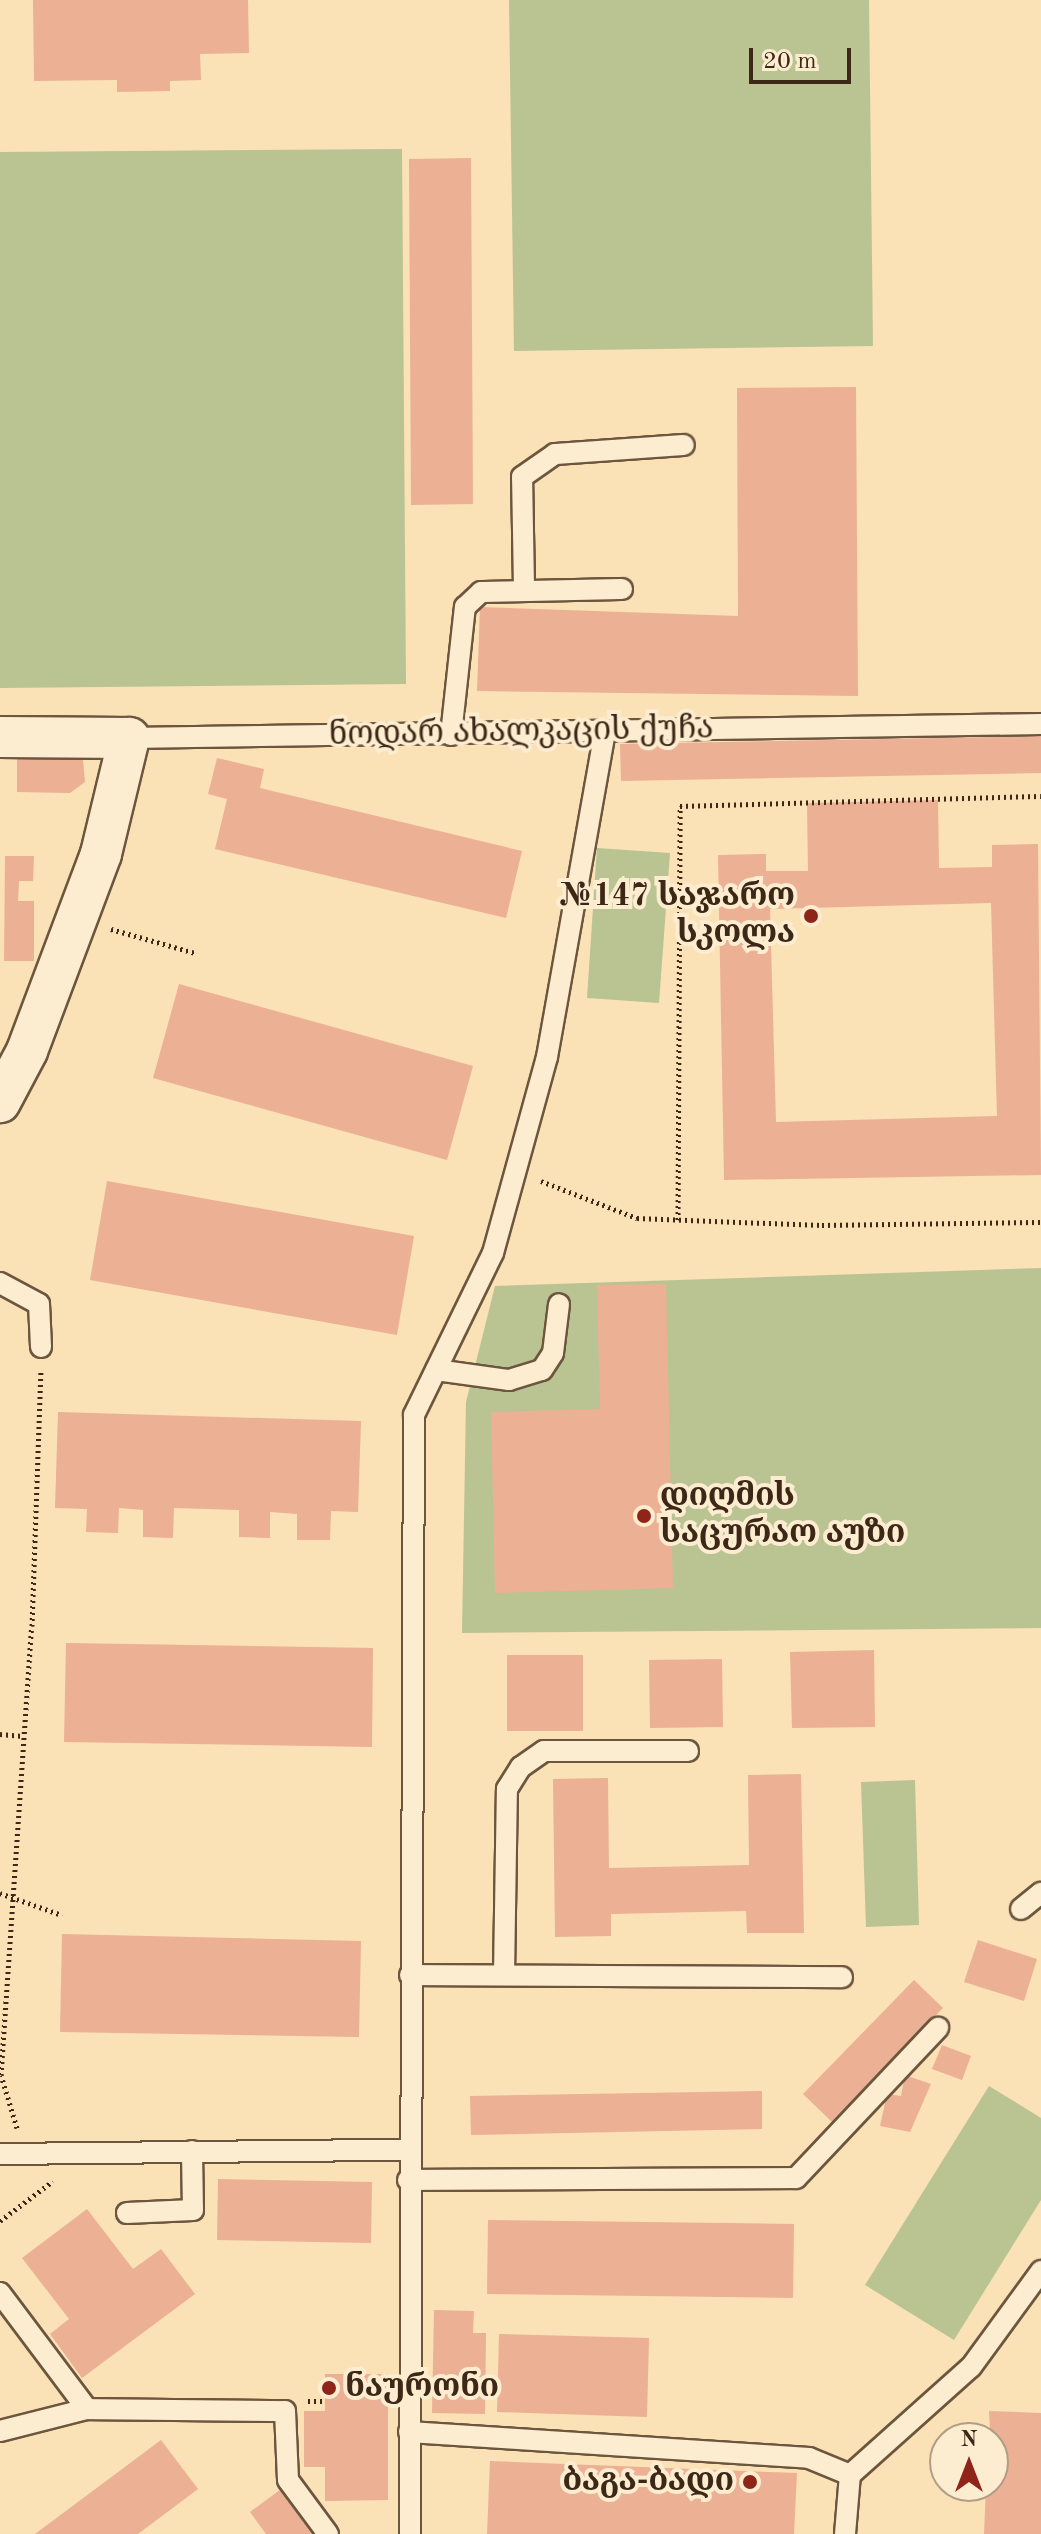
<!DOCTYPE html>
<meta charset="utf-8">
<style>
body{margin:0}
#map{position:relative;width:1041px;height:2534px;overflow:hidden;background:#fae1b6;font-family:"Old Standard TT","Noto Serif Georgian",serif}
div>[style]{position:absolute}
.green>*{inset:0;background:#b9c492}
.building>*{inset:0;background:#ecb095}
.path>*{height:5px;margin-top:-2.5px;transform-origin:0;background:repeating-linear-gradient(90deg,#3d2716 0 2px,transparent 0 6px)}
.roads{filter:drop-shadow(2px 0 #6c563e) drop-shadow(-2px 0 #6c563e) drop-shadow(0 2px #6c563e) drop-shadow(0 -2px #6c563e)}
.lane>*{height:20px;margin:-10px;padding:0 10px;transform-origin:10px;border-radius:10px;background:#fcecd0}
.street>*{height:40px;margin:-20px;padding:0 20px;transform-origin:20px;border-radius:20px;background:#fcecd0}
.dots>*{width:22px;height:22px;translate:-50% -50%;box-sizing:border-box;border:4px solid #fcecd0;border-radius:50%}
span{translate:-50% -50%;white-space:nowrap;text-align:center;line-height:1.15;-webkit-text-stroke:8px #fcecd0;paint-order:stroke}
.street-label{font-size:32px;color:#3d2716}
.poi-label{font-size:32px;color:#3d2716;font-weight:700}
.right{translate:-100% -50%;text-align:right}
.left{translate:0 -50%;text-align:left}
.north{position:absolute;left:929px;top:2422px;width:80px;height:80px;box-sizing:border-box;background:#fcecd0;border:2px solid #b09d86;border-radius:50%;rotate:0deg;font-size:22px;font-weight:700;line-height:32px;text-align:center;color:#3d2716}
.north::after{content:'';display:block;margin:auto;width:28px;height:36px;background:#8f2418;clip-path:polygon(50% 0,100% 100%,50% 72%,0 100%)}
.scale{position:absolute;left:749px;top:48px;width:102px;height:36px;box-sizing:border-box;border:4px solid #3d2716;border-top:0;padding-left:10px;font-size:24px;line-height:28px;white-space:nowrap;color:#3d2716;-webkit-text-stroke:6px #fcecd0;paint-order:stroke}
</style>
<div id="map">
<div class="green">
<div style="clip-path:polygon(509px 0,869px 0,873px 346px,514px 351px)"></div>
<div style="clip-path:polygon(402px 149px,406px 684px,0 688px,0 152px)"></div>
<div style="clip-path:polygon(597px 848px,670px 853px,659px 1003px,587px 998px)"></div>
<div style="clip-path:polygon(1041px 1268px,1041px 1628px,462px 1633px,466px 1402px,495px 1286px)"></div>
<div style="clip-path:polygon(915px 1780px,919px 1925px,866px 1927px,861px 1782px)"></div>
<div style="clip-path:polygon(989px 2086px,1041px 2118px,1041px 2200px,954px 2340px,865px 2285px)"></div>
</div>
<div class="building">
<div style="clip-path:polygon(33px 0,248px 0,249px 53px,200px 54px,201px 80px,170px 81px,170px 91px,117px 92px,117px 80px,34px 81px)"></div>
<div style="clip-path:polygon(471px 158px,473px 504px,411px 505px,409px 159px)"></div>
<div style="clip-path:polygon(856px 387px,858px 696px,477px 691px,480px 607px,738px 616px,737px 388px)"></div>
<div style="clip-path:polygon(1041px 736px,1041px 773px,621px 781px,620px 744px)"></div>
<div style="clip-path:polygon(17px 756px,83px 760px,85px 782px,70px 793px,17px 792px)"></div>
<div style="clip-path:polygon(217px 758px,264px 769px,260px 788px,522px 851px,506px 918px,215px 849px,227px 799px,208px 794px)"></div>
<div style="clip-path:polygon(evenodd,938px 800px,939px 868px,992px 867px,992px 845px,1038px 844px,1041px 1175px,724px 1180px,718px 855px,766px 854px,766px 871px,808px 871px,807px 803px,938px 800px,991px 903px,997px 1116px,776px 1122px,770px 909px,991px 903px)"></div>
<div style="clip-path:polygon(5px 856px,34px 856px,33px 881px,19px 881px,18px 901px,34px 901px,34px 961px,4px 961px)"></div>
<div style="clip-path:polygon(179px 984px,473px 1066px,447px 1160px,153px 1078px)"></div>
<div style="clip-path:polygon(107px 1181px,414px 1236px,397px 1335px,90px 1280px)"></div>
<div style="clip-path:polygon(666px 1284px,673px 1588px,495px 1593px,491px 1412px,600px 1409px,597px 1285px)"></div>
<div style="clip-path:polygon(58px 1412px,361px 1421px,358px 1512px,331px 1511px,330px 1540px,297px 1540px,297px 1514px,270px 1512px,270px 1538px,239px 1537px,239px 1510px,174px 1508px,173px 1538px,143px 1537px,143px 1510px,119px 1508px,118px 1533px,86px 1532px,87px 1509px,55px 1508px)"></div>
<div style="clip-path:polygon(66px 1643px,373px 1648px,372px 1747px,64px 1742px)"></div>
<div style="clip-path:polygon(874px 1650px,875px 1727px,792px 1728px,790px 1652px)"></div>
<div style="clip-path:polygon(507px 1655px,583px 1655px,583px 1731px,507px 1731px)"></div>
<div style="clip-path:polygon(722px 1659px,723px 1727px,650px 1728px,649px 1660px)"></div>
<div style="clip-path:polygon(801px 1774px,804px 1933px,747px 1933px,746px 1911px,611px 1914px,611px 1936px,555px 1937px,553px 1779px,608px 1778px,609px 1868px,749px 1865px,748px 1775px)"></div>
<div style="clip-path:polygon(62px 1934px,361px 1941px,359px 2037px,60px 2032px)"></div>
<div style="clip-path:polygon(978px 1940px,1037px 1959px,1024px 2001px,964px 1982px)"></div>
<div style="clip-path:polygon(914px 1980px,943px 2008px,832px 2122px,803px 2094px)"></div>
<div style="clip-path:polygon(942px 2045px,971px 2056px,962px 2080px,932px 2069px)"></div>
<div style="clip-path:polygon(905px 2075px,931px 2084px,910px 2132px,880px 2126px,887px 2094px,901px 2096px)"></div>
<div style="clip-path:polygon(762px 2091px,762px 2129px,471px 2135px,470px 2096px)"></div>
<div style="clip-path:polygon(218px 2179px,372px 2182px,371px 2243px,217px 2240px)"></div>
<div style="clip-path:polygon(87px 2209px,133px 2269px,161px 2249px,195px 2294px,82px 2378px,50px 2334px,69px 2319px,22px 2258px)"></div>
<div style="clip-path:polygon(488px 2220px,794px 2224px,793px 2298px,487px 2294px)"></div>
<div style="clip-path:polygon(434px 2310px,474px 2311px,473px 2333px,486px 2333px,485px 2414px,432px 2413px)"></div>
<div style="clip-path:polygon(499px 2334px,649px 2338px,647px 2417px,497px 2412px)"></div>
<div style="clip-path:polygon(325px 2374px,388px 2374px,388px 2500px,325px 2501px,325px 2467px,304px 2467px,304px 2411px,325px 2411px)"></div>
<div style="clip-path:polygon(989px 2411px,1041px 2413px,1041px 2534px,984px 2534px,986px 2486px,993px 2486px)"></div>
<div style="clip-path:polygon(161px 2440px,198px 2489px,138px 2534px,35px 2534px)"></div>
<div style="clip-path:polygon(490px 2461px,797px 2473px,794px 2534px,487px 2534px)"></div>
<div style="clip-path:polygon(280px 2490px,312px 2534px,266px 2534px,250px 2512px)"></div>
</div>
<div class="path">
<div style="left:111px;top:929px;width:87px;rotate:15.9deg"></div>
<div style="left:541px;top:1181px;width:103px;rotate:21.1deg"></div>
<div style="left:637px;top:1218px;width:185px;rotate:2.2deg"></div>
<div style="left:822px;top:1225px;width:219px;rotate:-0.8deg"></div>
<div style="left:678px;top:1220px;width:414px;rotate:-89.7deg"></div>
<div style="left:680px;top:806px;width:361px;rotate:-1.6deg"></div>
<div style="left:0;top:1734px;width:23px;rotate:5deg"></div>
<div style="left:0;top:1893px;width:66px;rotate:19.5deg"></div>
<div style="left:17px;top:2128px;width:55px;rotate:-106.8deg"></div>
<div style="left:1px;top:2075px;width:450px;rotate:-86.1deg"></div>
<div style="left:32px;top:1626px;width:256px;rotate:-88deg"></div>
<div style="left:0;top:2221px;width:66px;rotate:-37deg"></div>
<div style="left:308px;top:2401px;width:17px"></div>
</div>
<div class="roads">
<div class="lane">
<div style="left:524px;top:588px;width:111px;rotate:-91deg"></div>
<div style="left:522px;top:477px;width:40px;rotate:-34.9deg"></div>
<div style="left:555px;top:454px;width:129px;rotate:-4deg"></div>
<div style="left:451px;top:735px;width:129px;rotate:-83.8deg"></div>
<div style="left:465px;top:607px;width:22px;rotate:-43deg"></div>
<div style="left:481px;top:592px;width:141px;rotate:-1.2deg"></div>
<div style="left:129px;top:738px;width:912px;rotate:-0.88deg"></div>
<div style="left:0;top:1283px;width:44px;rotate:28.3deg"></div>
<div style="left:39px;top:1304px;width:43px;rotate:87.3deg"></div>
<div style="left:436px;top:1370px;width:74px;rotate:7.8deg"></div>
<div style="left:509px;top:1380px;width:34px;rotate:-17deg"></div>
<div style="left:542px;top:1370px;width:20px;rotate:-57deg"></div>
<div style="left:553px;top:1353px;width:49px;rotate:-83deg"></div>
<div style="left:1021px;top:1909px;width:26px;rotate:-39deg"></div>
<div style="left:410px;top:1975px;width:432px;rotate:0.3deg"></div>
<div style="left:504px;top:1975px;width:186px;rotate:-89.1deg"></div>
<div style="left:507px;top:1789px;width:26px;rotate:-58deg"></div>
<div style="left:521px;top:1767px;width:28px;rotate:-35deg"></div>
<div style="left:544px;top:1751px;width:144px"></div>
<div style="left:0;top:2154px;width:408px;rotate:-0.6deg"></div>
<div style="left:408px;top:2180px;width:388px;rotate:-0.3deg"></div>
<div style="left:796px;top:2178px;width:207px;rotate:-46.6deg"></div>
<div style="left:127px;top:2213px;width:66px;rotate:-2.6deg"></div>
<div style="left:193px;top:2210px;width:59px;rotate:-91deg"></div>
<div style="left:0;top:2293px;width:145px;rotate:53.1deg"></div>
<div style="left:0;top:2431px;width:90px;rotate:-14.2deg"></div>
<div style="left:87px;top:2409px;width:198px;rotate:0.6deg"></div>
<div style="left:285px;top:2411px;width:69px;rotate:87.5deg"></div>
<div style="left:288px;top:2480px;width:67px;rotate:53.5deg"></div>
<div style="left:409px;top:2432px;width:401px;rotate:3.7deg"></div>
<div style="left:809px;top:2458px;width:44px;rotate:22.5deg"></div>
<div style="left:410px;top:2534px;width:1119px;rotate:-89.8deg"></div>
<div style="left:414px;top:1415px;width:180px;rotate:-64deg"></div>
<div style="left:493px;top:1253px;width:203px;rotate:-74.6deg"></div>
<div style="left:547px;top:1057px;width:329px;rotate:-79.9deg"></div>
<div style="left:845px;top:2534px;width:59px;rotate:-85.2deg"></div>
<div style="left:850px;top:2475px;width:162px;rotate:-41.8deg"></div>
<div style="left:971px;top:2367px;width:119px;rotate:-53.9deg"></div>
</div>
<div class="street">
<div style="left:0;top:737px;width:129px;rotate:0.4deg"></div>
<div style="left:129px;top:738px;width:119px;rotate:103.6deg"></div>
<div style="left:101px;top:854px;width:210px;rotate:110.6deg"></div>
<div style="left:27px;top:1051px;width:58px;rotate:117.9deg"></div>
</div>
</div>
<div class="dots">
<div style="left:811px;top:916px;background:#8f2418"></div>
<div style="left:644px;top:1516px;background:#8f2418"></div>
<div style="left:329px;top:2388px;background:#8f2418"></div>
<div style="left:750px;top:2482px;background:#8f2418"></div>
</div>
<div class="street-label">
<span style="left:521px;top:733px;rotate:-1deg">ნოდარ ახალკაცის ქუჩა</span>
</div>
<div class="poi-label">
<span class="right" style="left:795px;top:916px">№147 საჯარო<br>სკოლა</span>
<span class="left" style="left:660px;top:1516px">დიღმის<br>საცურაო აუზი</span>
<span class="left" style="left:345px;top:2388px">ნაურონი</span>
<span class="right" style="left:734px;top:2482px">ბაგა-ბადი</span>
</div>
<div class="north">N</div>
<div class="scale">20 m</div>
</div>
